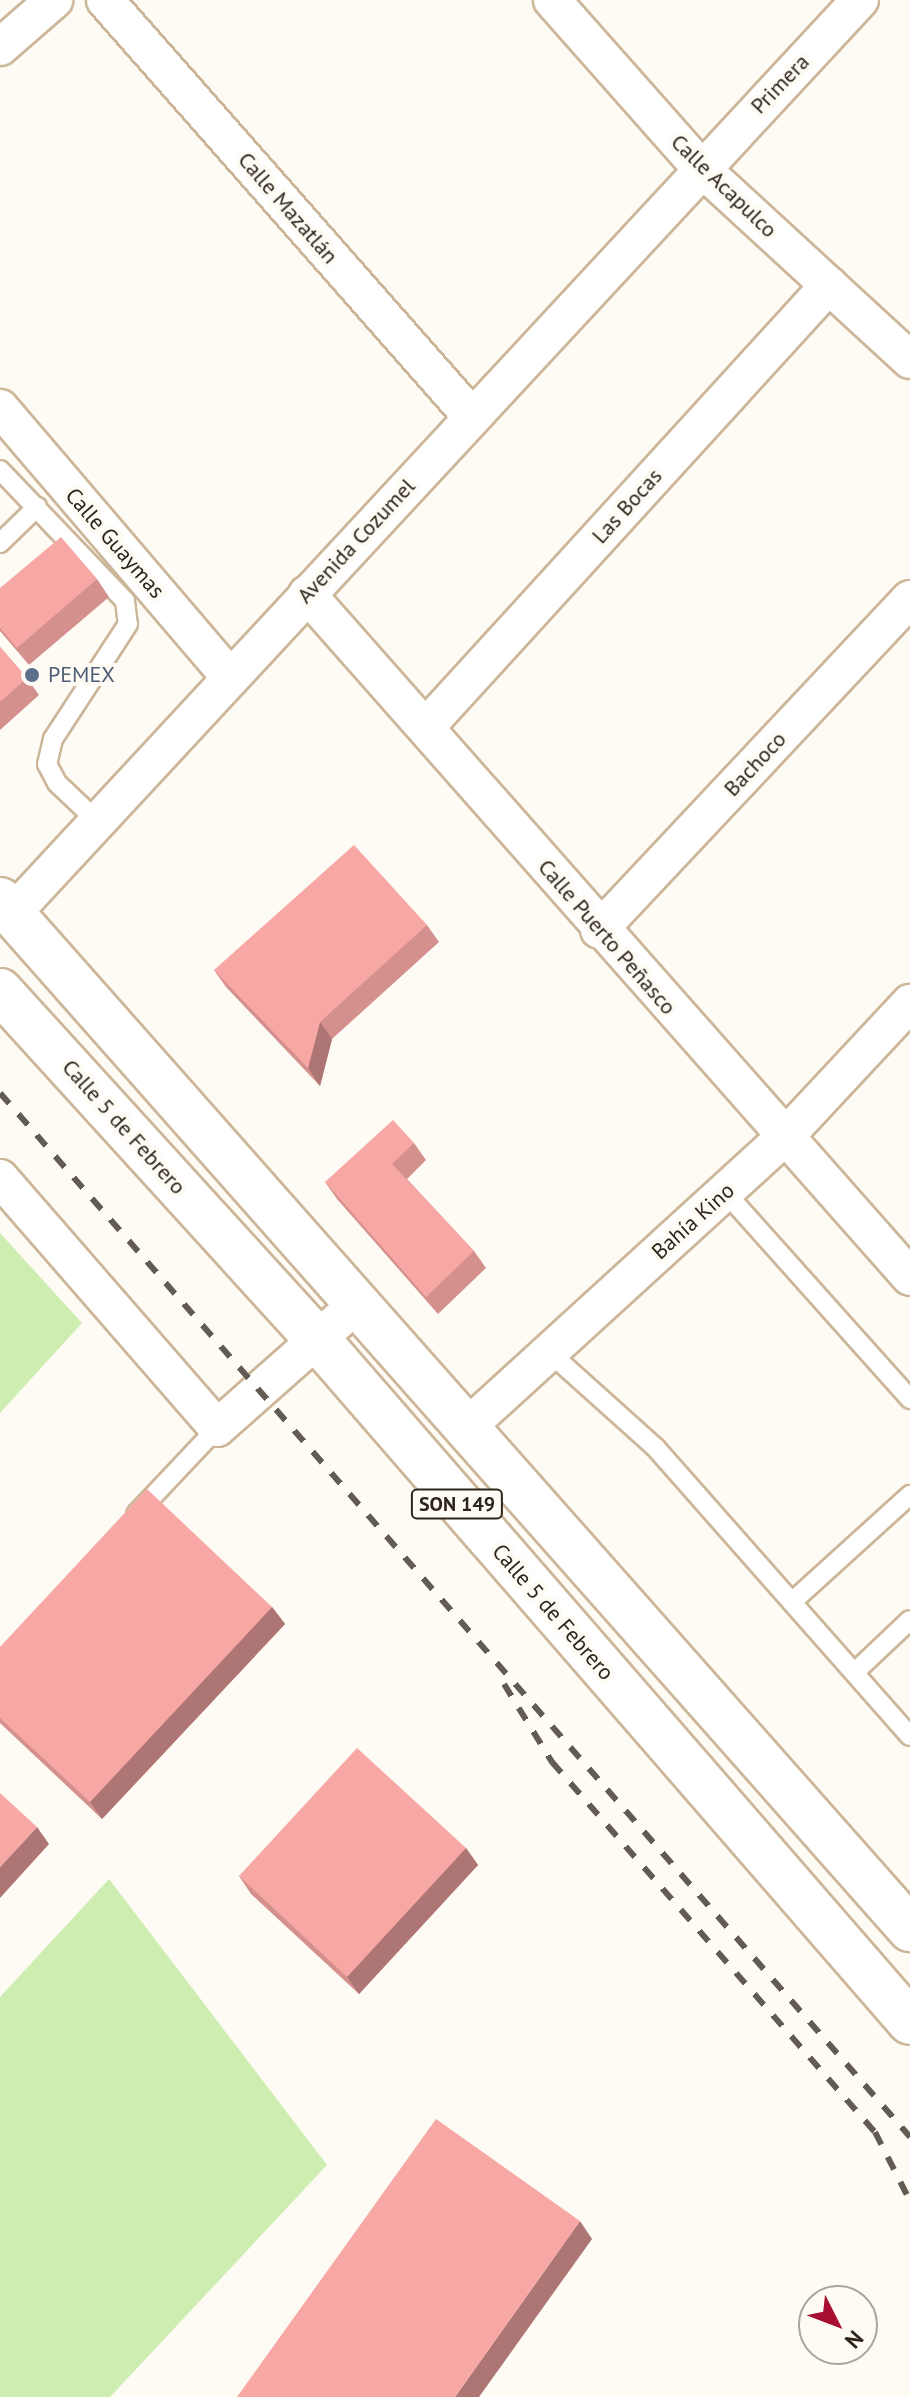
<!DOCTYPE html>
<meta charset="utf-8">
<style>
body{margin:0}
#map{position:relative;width:910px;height:2397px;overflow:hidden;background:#fefaf4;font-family:"PT Sans",sans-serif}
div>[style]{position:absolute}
.green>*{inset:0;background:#ceedb1}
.roads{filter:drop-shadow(2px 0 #ccb699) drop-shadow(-2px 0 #ccb699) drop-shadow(0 2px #ccb699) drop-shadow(0 -2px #ccb699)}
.service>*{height:18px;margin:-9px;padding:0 9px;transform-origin:9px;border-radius:9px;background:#fff}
.minor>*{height:36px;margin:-18px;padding:0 18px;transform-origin:18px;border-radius:18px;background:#fff}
.primary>*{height:44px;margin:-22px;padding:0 22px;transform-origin:22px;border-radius:22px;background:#fff}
.rail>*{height:6px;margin-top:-3px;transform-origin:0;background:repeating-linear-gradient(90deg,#625b51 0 14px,transparent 0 28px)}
.wall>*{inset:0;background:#d4908d}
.shaded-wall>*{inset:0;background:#ad7573}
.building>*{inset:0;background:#f7a7a4}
.dots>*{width:22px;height:22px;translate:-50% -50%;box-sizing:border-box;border:4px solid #fefaf4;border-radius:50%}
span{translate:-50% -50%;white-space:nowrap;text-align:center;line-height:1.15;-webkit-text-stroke:8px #fefaf4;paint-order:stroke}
.shield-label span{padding:2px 6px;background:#fefaf4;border:2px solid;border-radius:6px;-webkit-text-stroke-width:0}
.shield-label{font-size:20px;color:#2d2519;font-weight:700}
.street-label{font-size:22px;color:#2d2519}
.service-label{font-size:22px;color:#4e5e75}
.left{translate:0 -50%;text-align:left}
.north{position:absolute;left:798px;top:2285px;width:80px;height:80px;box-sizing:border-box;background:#fefaf4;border:2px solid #aaa59c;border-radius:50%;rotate:132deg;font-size:22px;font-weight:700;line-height:32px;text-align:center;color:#2d2519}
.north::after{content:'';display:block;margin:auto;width:28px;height:36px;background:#a70e31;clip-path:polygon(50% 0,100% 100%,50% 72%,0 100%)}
</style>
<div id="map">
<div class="green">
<div style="clip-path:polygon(0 1233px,82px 1323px,0 1413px)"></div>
<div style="clip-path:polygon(109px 1879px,327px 2165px,110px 2397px,0 2397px,0 1997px)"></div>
</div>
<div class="roads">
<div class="service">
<div style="left:0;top:470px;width:181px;rotate:46.3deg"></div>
<div style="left:125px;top:601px;width:23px;rotate:83deg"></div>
<div style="left:128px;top:624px;width:137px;rotate:123.1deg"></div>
<div style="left:53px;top:739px;width:26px;rotate:103deg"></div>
<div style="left:47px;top:764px;width:21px;rotate:62deg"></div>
<div style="left:57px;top:783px;width:55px;rotate:43.5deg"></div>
<div style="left:0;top:543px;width:52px;rotate:-44.2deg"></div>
<div style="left:725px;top:1192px;width:278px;rotate:48.2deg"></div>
<div style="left:549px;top:1352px;width:142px;rotate:41.9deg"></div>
<div style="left:655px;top:1447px;width:385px;rotate:48.6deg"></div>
<div style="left:136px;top:1514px;width:118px;rotate:-46.7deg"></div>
<div style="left:793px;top:1601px;width:158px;rotate:-42.2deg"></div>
<div style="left:856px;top:1671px;width:74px;rotate:-43.4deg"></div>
</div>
<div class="minor">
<div style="left:105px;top:0;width:554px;rotate:48.66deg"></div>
<div style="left:552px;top:0;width:223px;rotate:48.5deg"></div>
<div style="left:700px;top:167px;width:285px;rotate:42.6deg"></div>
<div style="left:0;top:47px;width:72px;rotate:-41deg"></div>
<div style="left:0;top:408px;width:354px;rotate:49.5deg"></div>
<div style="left:307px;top:594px;width:911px;rotate:48.56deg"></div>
<div style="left:426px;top:727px;width:598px;rotate:-47.64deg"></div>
<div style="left:12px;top:914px;width:1247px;rotate:-47.15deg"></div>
<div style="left:599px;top:930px;width:454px;rotate:-46.8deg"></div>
<div style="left:0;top:1178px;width:331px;rotate:49deg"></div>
<div style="left:217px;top:1428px;width:186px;rotate:-41.5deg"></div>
<div style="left:466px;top:1428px;width:430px;rotate:-42.4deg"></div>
<div style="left:784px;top:1138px;width:185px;rotate:-47deg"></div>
</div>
<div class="primary">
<div style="left:0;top:900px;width:1374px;rotate:48.51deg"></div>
<div style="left:0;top:991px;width:472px;rotate:47.7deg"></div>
<div style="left:318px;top:1340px;width:903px;rotate:49.04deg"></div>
</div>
</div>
<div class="rail">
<div style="left:0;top:1093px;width:1385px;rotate:48.92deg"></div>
<div style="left:504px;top:1684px;width:92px;rotate:58.4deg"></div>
<div style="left:552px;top:1762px;width:491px;rotate:48.9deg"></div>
<div style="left:875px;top:2132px;width:77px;rotate:63.1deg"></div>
</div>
<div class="wall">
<div style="clip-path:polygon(97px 579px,109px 597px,29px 665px,0 631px,0 588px)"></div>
<div style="clip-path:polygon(0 647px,27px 678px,39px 695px,0 730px)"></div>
<div style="clip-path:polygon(427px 925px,439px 942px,332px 1039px,320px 1086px,226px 987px,214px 970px)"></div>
<div style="clip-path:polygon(414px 1143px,426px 1160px,407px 1179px,474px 1251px,486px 1268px,438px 1314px,337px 1199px,325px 1182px)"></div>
<div style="clip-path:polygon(272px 1607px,285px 1624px,102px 1819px,0 1723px,0 1647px)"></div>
<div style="clip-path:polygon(466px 1848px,478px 1865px,359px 1994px,251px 1894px,239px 1876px)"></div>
</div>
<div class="shaded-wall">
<div style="clip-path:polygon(320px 1022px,332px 1039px,320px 1086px,308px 1068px)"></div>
<div style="clip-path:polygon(272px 1607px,285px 1624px,102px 1819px,90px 1802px)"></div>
<div style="clip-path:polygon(37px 1827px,49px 1844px,0 1898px,0 1867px)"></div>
<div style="clip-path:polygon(466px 1848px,478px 1865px,359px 1994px,347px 1977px)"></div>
<div style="clip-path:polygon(580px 2221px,592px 2239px,479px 2397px,455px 2397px)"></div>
</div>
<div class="building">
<div style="clip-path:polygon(61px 537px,97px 579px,17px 648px,0 628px,0 588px)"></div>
<div style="clip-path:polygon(0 647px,27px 678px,0 702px)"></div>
<div style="clip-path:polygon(354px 845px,427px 925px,320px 1022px,308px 1068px,214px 970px)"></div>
<div style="clip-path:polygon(393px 1120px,414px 1143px,392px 1164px,474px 1251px,426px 1297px,325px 1182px)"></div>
<div style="clip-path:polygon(147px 1489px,272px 1607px,90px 1802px,0 1718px,0 1647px)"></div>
<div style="clip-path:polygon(357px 1748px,466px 1848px,347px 1977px,239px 1876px)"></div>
<div style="clip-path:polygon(0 1793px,37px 1827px,0 1867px)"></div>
<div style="clip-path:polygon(436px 2119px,580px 2221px,455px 2397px,237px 2397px)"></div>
</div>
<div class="dots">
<div style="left:32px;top:675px;background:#5c6f8a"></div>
</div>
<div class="shield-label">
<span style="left:457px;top:1504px">SON 149</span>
</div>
<div class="street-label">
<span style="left:780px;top:84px;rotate:-46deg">Primera</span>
<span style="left:724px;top:186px;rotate:44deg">Calle Acapulco</span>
<span style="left:288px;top:208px;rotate:49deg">Calle Mazatlán</span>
<span style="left:627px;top:506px;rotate:-48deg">Las Bocas</span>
<span style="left:356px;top:541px;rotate:-47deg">Avenida Cozumel</span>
<span style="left:115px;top:543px;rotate:49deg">Calle Guaymas</span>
<span style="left:755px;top:764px;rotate:-47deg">Bachoco</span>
<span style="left:607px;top:937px;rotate:49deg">Calle Puerto Peñasco</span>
<span style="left:124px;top:1127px;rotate:48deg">Calle 5 de Febrero</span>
<span style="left:693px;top:1221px;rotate:-42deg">Bahía Kino</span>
<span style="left:553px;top:1612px;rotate:49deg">Calle 5 de Febrero</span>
</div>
<div class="service-label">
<span class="left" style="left:48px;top:675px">PEMEX</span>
</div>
<div class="north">N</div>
</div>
